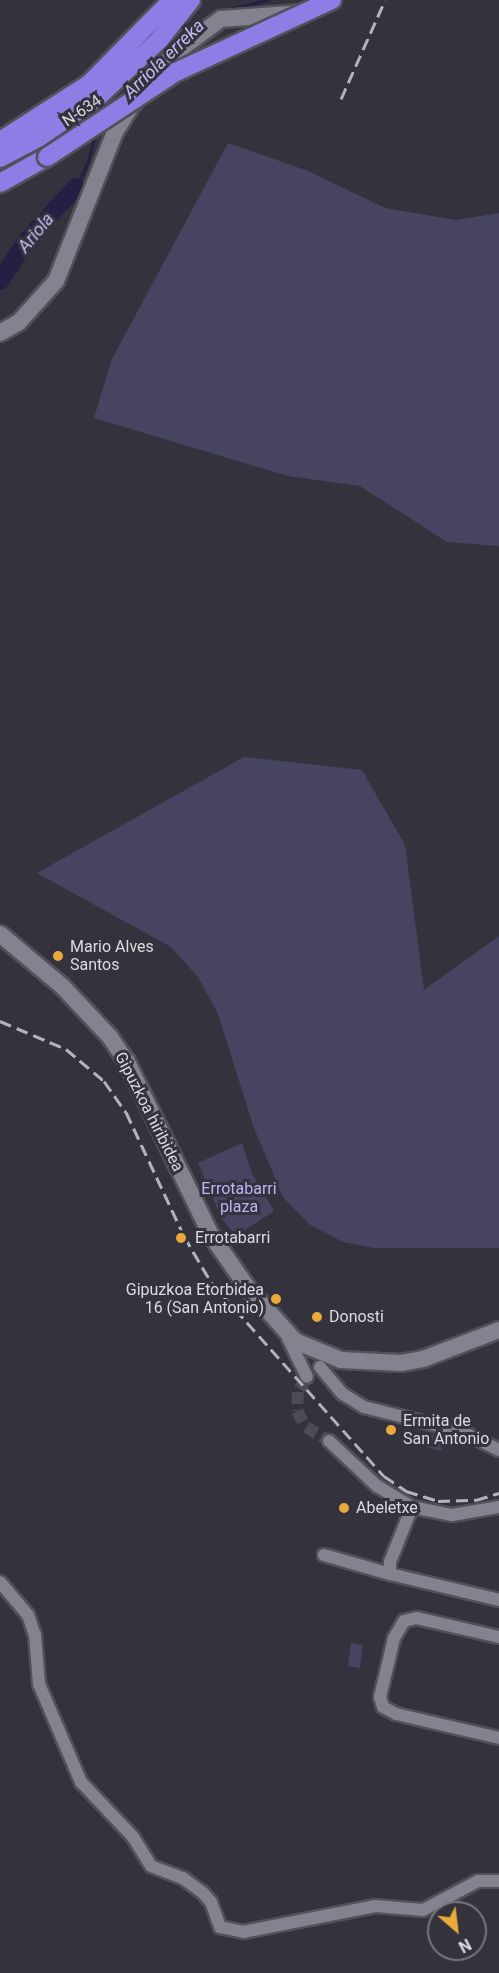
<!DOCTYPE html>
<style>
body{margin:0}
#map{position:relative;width:499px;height:1973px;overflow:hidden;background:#34333d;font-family:Roboto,sans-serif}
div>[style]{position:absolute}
.green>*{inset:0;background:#474462}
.stream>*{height:3px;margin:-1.5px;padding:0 1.5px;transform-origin:1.5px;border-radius:1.5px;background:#241f43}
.river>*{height:18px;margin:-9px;padding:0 9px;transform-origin:9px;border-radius:9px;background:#241f43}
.street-tunnel>*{height:12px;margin-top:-6px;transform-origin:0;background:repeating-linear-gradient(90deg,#4d4c56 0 12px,transparent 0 18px)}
.roads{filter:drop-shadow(2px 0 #515159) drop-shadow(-2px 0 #515159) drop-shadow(0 2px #515159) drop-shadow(0 -2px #515159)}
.street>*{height:12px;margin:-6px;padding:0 6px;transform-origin:6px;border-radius:6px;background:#83828e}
.secondary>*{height:16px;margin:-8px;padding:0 8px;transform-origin:8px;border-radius:8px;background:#83828e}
.highway>*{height:18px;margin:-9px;padding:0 9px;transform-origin:9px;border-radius:9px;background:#8d7ee5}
.rail>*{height:3px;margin-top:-1.5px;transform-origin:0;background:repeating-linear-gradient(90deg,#b3b3ba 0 12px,transparent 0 18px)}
.bridges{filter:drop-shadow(2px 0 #515159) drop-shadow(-2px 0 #515159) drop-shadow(0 2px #515159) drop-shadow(0 -2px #515159)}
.highway-bridge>*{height:18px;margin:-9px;padding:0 9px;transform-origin:9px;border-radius:9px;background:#8d7ee5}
.dots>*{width:16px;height:16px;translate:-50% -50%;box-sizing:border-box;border:3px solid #34333d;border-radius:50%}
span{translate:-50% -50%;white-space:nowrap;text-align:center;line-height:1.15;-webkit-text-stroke:6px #34333d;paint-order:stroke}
.street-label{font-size:16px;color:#dbdbe1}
.poi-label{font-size:16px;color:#dbdbe1}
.left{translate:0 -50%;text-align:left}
.right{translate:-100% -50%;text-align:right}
.park-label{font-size:16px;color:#bbb5f9}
.water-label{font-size:18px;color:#c1bdf4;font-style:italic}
.north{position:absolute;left:427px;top:1901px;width:60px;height:60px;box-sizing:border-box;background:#34333d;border:2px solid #77767f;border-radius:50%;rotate:152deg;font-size:16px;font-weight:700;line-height:24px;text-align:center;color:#dbdbe1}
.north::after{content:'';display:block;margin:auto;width:21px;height:27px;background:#e9ab38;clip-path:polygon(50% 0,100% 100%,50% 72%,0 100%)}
</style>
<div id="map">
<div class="green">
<div style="clip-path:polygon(228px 143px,308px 171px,385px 208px,456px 220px,499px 213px,499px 546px,447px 542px,360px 486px,288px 476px,94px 418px,112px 359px)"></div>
<div style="clip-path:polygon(244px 757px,362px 770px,405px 845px,424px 990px,499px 936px,499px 1248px,374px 1248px,343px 1242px,309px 1224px,283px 1197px,254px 1128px,218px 1014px,198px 977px,171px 947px,37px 873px)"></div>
<div style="clip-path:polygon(242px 1143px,252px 1174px,274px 1211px,236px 1236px,222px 1219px,198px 1163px)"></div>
<div style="clip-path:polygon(423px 1432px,445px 1438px,441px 1451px,419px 1445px)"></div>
<div style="clip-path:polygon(351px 1643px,363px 1645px,360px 1668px,348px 1666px)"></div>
</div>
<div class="stream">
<div style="left:221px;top:11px;width:48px;rotate:-13.2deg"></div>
<div style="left:191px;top:31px;width:29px;rotate:-35deg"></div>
<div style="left:125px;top:96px;width:51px;rotate:-46.6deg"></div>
<div style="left:76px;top:187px;width:29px;rotate:-65deg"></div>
<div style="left:88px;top:161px;width:29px;rotate:-76deg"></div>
</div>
<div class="river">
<div style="left:0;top:281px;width:49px;rotate:-56.6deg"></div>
<div style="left:27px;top:240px;width:72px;rotate:-47.2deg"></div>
</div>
<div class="street-tunnel">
<div style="left:306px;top:1379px;width:15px;rotate:122deg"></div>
<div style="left:298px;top:1392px;width:19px;rotate:93deg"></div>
<div style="left:297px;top:1411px;width:18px;rotate:61deg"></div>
<div style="left:306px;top:1427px;width:27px;rotate:31deg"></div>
</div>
<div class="roads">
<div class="street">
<div style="left:288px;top:1338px;width:43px;rotate:64deg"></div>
<div style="left:320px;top:1367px;width:35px;rotate:50deg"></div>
<div style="left:343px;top:1394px;width:25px;rotate:32deg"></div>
<div style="left:364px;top:1407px;width:102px;rotate:14.2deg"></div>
<div style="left:463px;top:1432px;width:40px;rotate:26.6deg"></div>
<div style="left:329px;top:1441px;width:66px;rotate:43.2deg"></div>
<div style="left:377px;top:1486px;width:41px;rotate:31deg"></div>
<div style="left:412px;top:1507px;width:41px;rotate:11.3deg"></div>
<div style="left:452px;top:1515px;width:48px;rotate:-9.7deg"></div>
<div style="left:412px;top:1507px;width:59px;rotate:111.8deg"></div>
<div style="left:390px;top:1562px;width:12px;rotate:90deg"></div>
<div style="left:390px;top:1574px;width:112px;rotate:13.4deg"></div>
<div style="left:324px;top:1555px;width:69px;rotate:16.1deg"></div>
<div style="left:0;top:1582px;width:43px;rotate:49.7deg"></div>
<div style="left:28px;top:1615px;width:21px;rotate:71deg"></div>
<div style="left:35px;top:1635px;width:49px;rotate:85.3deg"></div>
<div style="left:39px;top:1684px;width:107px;rotate:66.8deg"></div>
<div style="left:81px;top:1782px;width:76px;rotate:46.6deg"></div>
<div style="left:133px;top:1837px;width:34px;rotate:58deg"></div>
<div style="left:151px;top:1866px;width:34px;rotate:21deg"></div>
<div style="left:183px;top:1878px;width:25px;rotate:37deg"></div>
<div style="left:203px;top:1893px;width:12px;rotate:48deg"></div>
<div style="left:211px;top:1902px;width:27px;rotate:70deg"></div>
<div style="left:220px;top:1927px;width:24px;rotate:12deg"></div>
<div style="left:243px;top:1932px;width:135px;rotate:-11.1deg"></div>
<div style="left:375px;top:1906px;width:48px;rotate:4.8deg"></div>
<div style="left:423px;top:1910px;width:62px;rotate:-27.8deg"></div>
<div style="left:478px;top:1881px;width:21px"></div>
<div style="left:499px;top:1637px;width:84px;rotate:-167deg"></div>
<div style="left:417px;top:1618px;width:13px;rotate:167deg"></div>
<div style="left:404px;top:1621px;width:20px;rotate:120deg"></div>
<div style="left:394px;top:1638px;width:61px;rotate:103.3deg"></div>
<div style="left:380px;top:1697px;width:10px;rotate:73deg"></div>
<div style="left:383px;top:1707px;width:15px;rotate:28deg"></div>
<div style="left:396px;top:1714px;width:106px;rotate:13.1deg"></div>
</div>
<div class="secondary">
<div style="left:0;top:333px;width:22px;rotate:-30deg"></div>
<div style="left:19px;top:322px;width:55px;rotate:-47.9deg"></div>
<div style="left:56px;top:281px;width:160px;rotate:-68.4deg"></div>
<div style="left:115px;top:132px;width:36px;rotate:-58deg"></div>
<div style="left:134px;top:102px;width:65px;rotate:-50deg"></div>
<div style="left:176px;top:52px;width:56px;rotate:-36.3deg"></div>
<div style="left:221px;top:19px;width:81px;rotate:-4.2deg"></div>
<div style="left:0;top:934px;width:81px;rotate:40deg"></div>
<div style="left:62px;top:986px;width:70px;rotate:46.7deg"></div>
<div style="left:110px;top:1037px;width:30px;rotate:56deg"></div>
<div style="left:127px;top:1062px;width:192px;rotate:64.1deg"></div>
<div style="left:211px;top:1235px;width:63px;rotate:55.3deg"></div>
<div style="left:247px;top:1287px;width:72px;rotate:48.4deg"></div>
<div style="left:295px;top:1341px;width:50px;rotate:22.4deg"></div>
<div style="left:341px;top:1360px;width:60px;rotate:2.9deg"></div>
<div style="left:401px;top:1363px;width:22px;rotate:-10deg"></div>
<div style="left:423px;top:1359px;width:81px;rotate:-20.9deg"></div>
</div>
<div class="highway">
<div style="left:0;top:141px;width:106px;rotate:-32.6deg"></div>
<div style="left:89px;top:84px;width:118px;rotate:-45.3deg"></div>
<div style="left:0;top:158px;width:45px;rotate:-27.7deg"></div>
<div style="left:40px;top:137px;width:72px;rotate:-34.8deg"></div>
<div style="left:99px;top:96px;width:82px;rotate:-43deg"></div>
<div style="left:159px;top:40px;width:51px;rotate:-51.3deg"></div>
<div style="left:0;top:183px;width:54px;rotate:-29deg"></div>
</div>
</div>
<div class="rail">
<div style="left:341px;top:99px;width:108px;rotate:-66deg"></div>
<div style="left:0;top:1021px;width:72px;rotate:23deg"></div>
<div style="left:66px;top:1049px;width:50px;rotate:40.1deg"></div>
<div style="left:104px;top:1081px;width:38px;rotate:55deg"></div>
<div style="left:126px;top:1112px;width:137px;rotate:64.9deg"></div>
<div style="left:184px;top:1236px;width:53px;rotate:59.6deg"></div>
<div style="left:211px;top:1282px;width:260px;rotate:48.3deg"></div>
<div style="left:384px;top:1476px;width:27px;rotate:34deg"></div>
<div style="left:406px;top:1491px;width:34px;rotate:17deg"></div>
<div style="left:438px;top:1501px;width:38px;rotate:-2deg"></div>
<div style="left:476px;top:1500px;width:24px;rotate:-17deg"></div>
</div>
<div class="bridges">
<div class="highway-bridge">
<div style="left:47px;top:157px;width:154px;rotate:-33.4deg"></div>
<div style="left:176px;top:72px;width:172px;rotate:-24.8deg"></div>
</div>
</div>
<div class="dots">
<div style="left:58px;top:956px;background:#e9ab38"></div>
<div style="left:181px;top:1238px;background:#e9ab38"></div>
<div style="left:276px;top:1299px;background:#e9ab38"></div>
<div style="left:317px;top:1317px;background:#e9ab38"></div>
<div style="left:391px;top:1430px;background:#e9ab38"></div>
<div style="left:344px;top:1508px;background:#e9ab38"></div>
</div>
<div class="street-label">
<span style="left:82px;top:111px;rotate:-34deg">N-634</span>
<span style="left:149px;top:1112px;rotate:63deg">Gipuzkoa hiribidea</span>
</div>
<div class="poi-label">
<span class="left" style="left:70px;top:956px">Mario Alves<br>Santos</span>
<span class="left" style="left:195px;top:1238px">Errotabarri</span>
<span class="right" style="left:264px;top:1299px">Gipuzkoa Etorbidea<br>16 (San Antonio)</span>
<span class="left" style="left:329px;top:1317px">Donosti</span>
<span class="left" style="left:403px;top:1430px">Ermita de<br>San Antonio</span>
<span class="left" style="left:356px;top:1508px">Abeletxe</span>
</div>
<div class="park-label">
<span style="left:239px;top:1198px">Errotabarri<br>plaza</span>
</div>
<div class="water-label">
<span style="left:164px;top:59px;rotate:-44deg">Arriola erreka</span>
<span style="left:36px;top:233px;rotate:-50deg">Ariola</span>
</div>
<div class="north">N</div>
</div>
